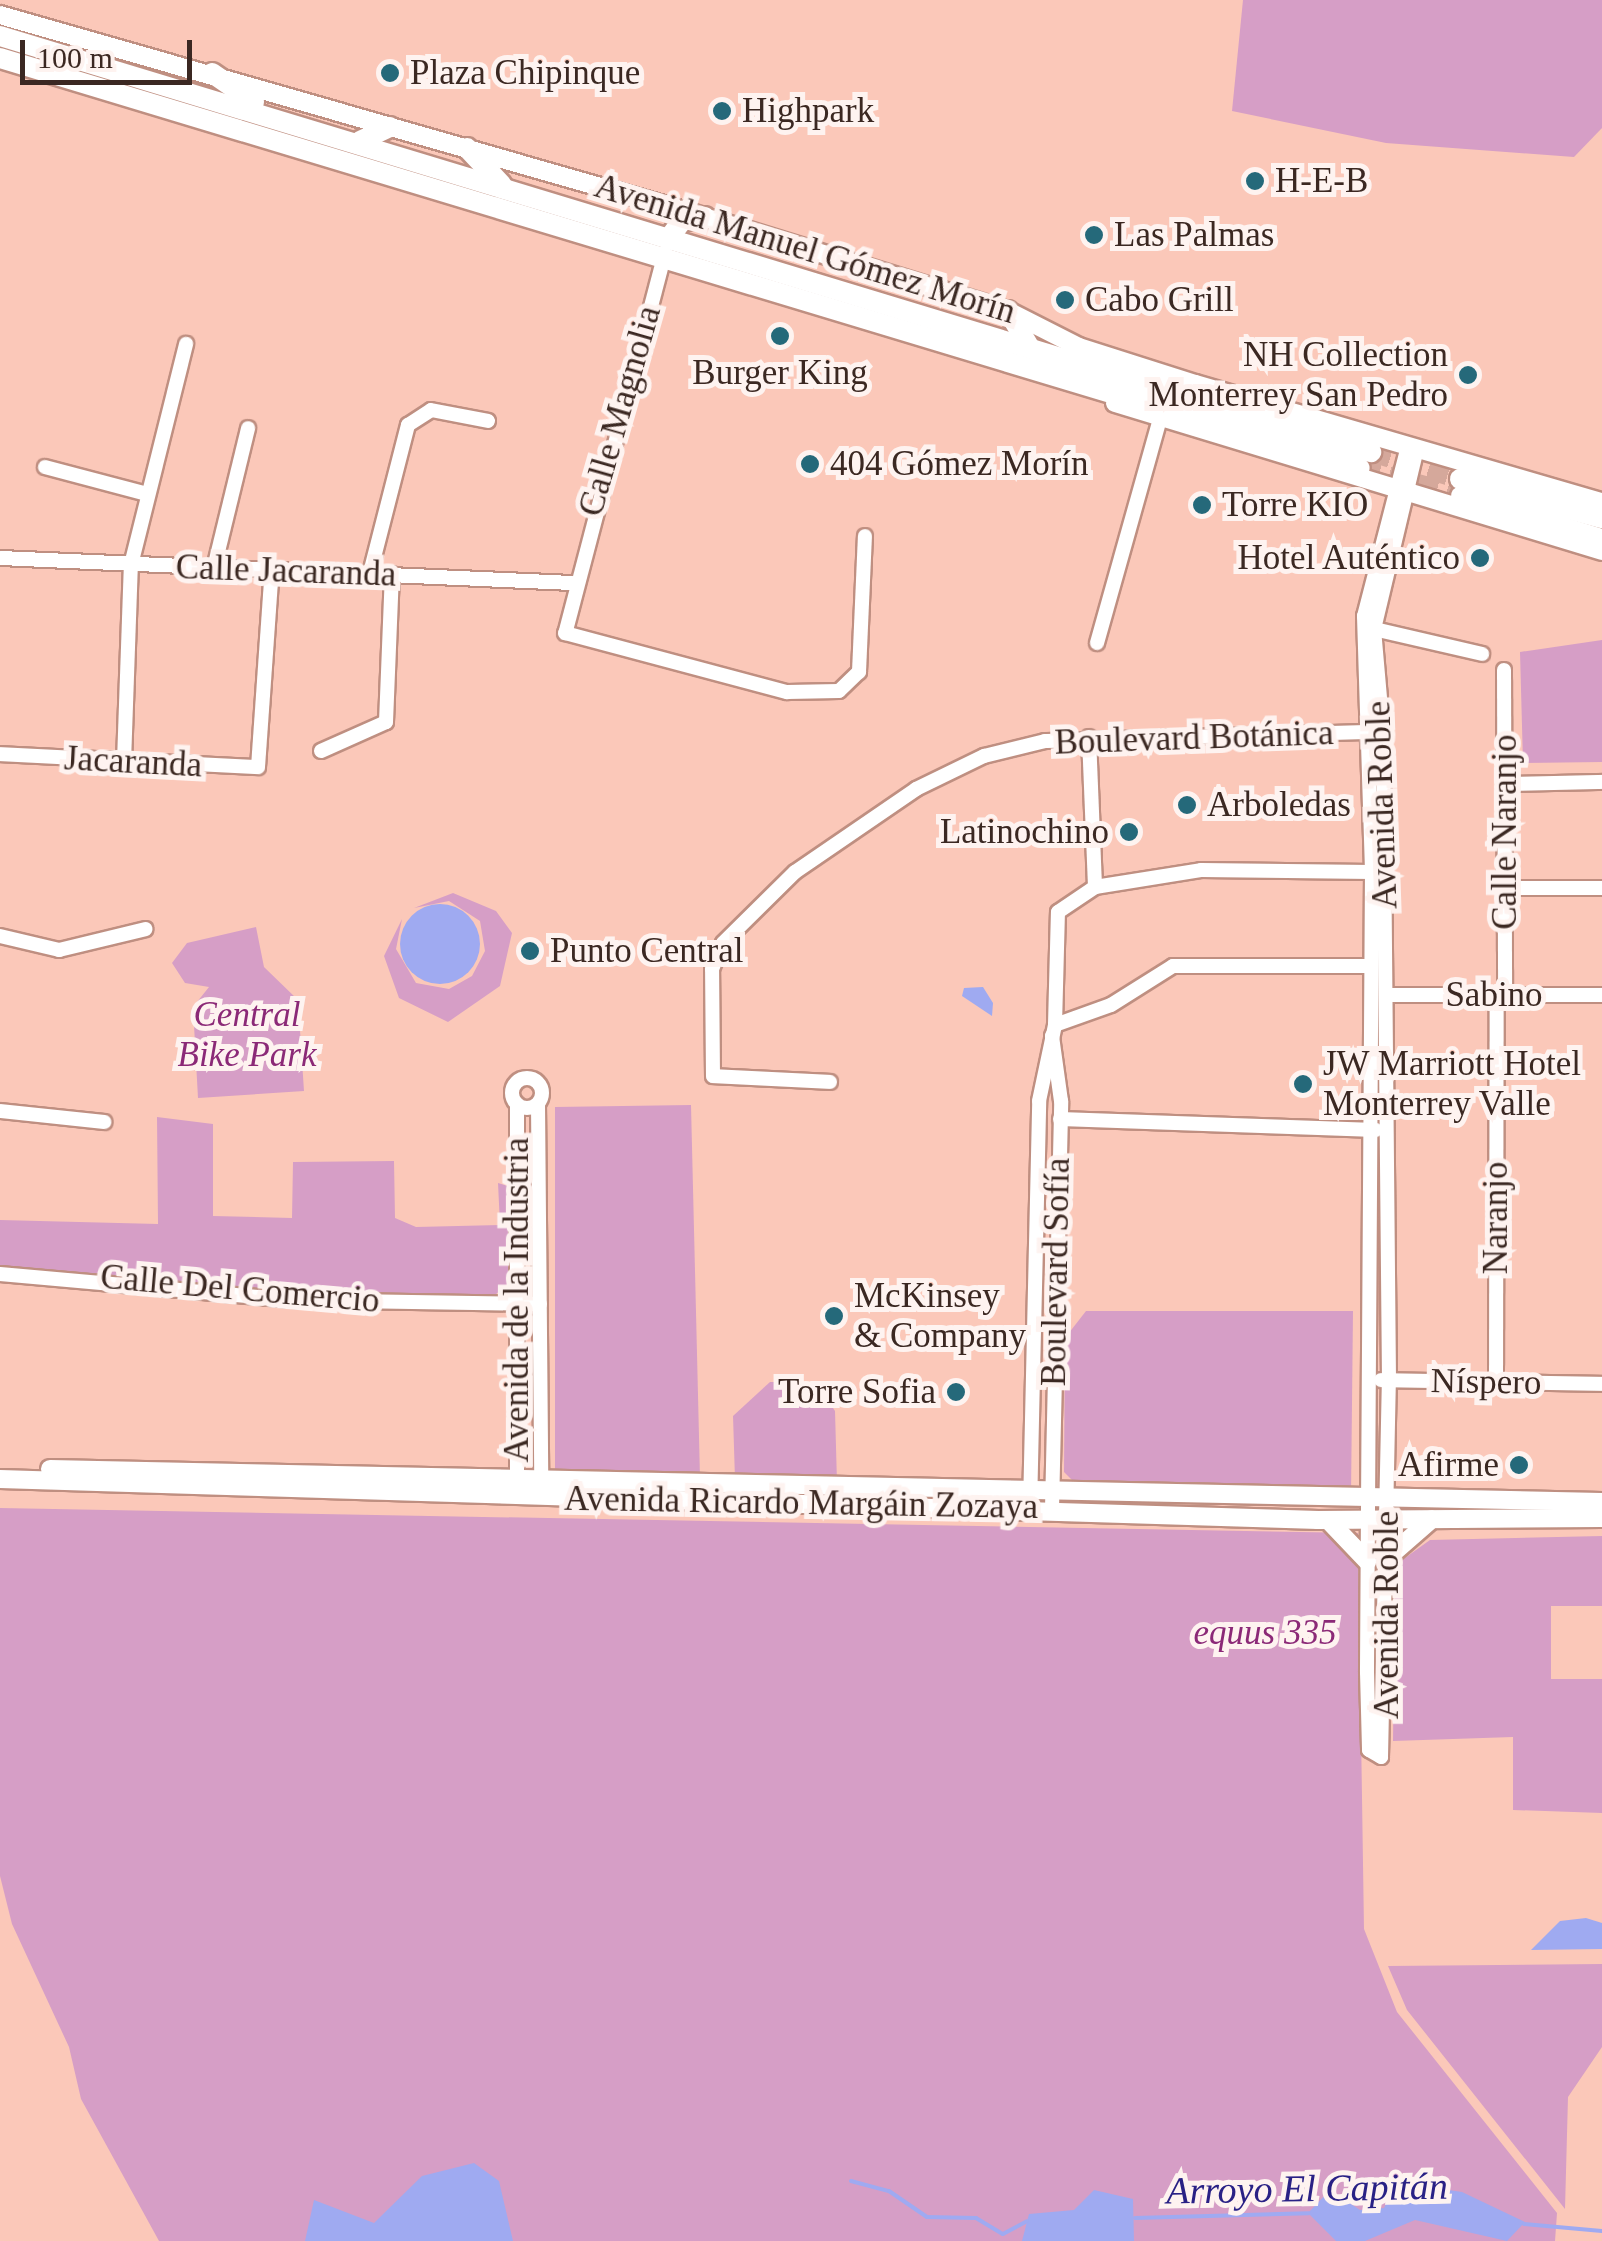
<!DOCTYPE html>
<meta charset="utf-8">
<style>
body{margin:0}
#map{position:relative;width:1602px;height:2241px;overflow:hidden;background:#fbc8b9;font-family:Georgia,serif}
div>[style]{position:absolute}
.green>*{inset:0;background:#d69ec6}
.water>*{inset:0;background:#9faaf1}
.round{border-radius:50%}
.stream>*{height:4px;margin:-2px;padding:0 2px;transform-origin:2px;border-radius:2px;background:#9faaf1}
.secondary-tunnel>*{height:20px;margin-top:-10px;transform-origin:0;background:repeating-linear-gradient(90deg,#d5a89b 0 20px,transparent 0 30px)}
.roads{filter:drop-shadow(2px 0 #bf8f81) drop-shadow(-2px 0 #bf8f81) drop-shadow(0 2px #bf8f81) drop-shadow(0 -2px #bf8f81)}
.minor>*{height:14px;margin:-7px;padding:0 7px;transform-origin:7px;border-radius:7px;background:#fff}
.minor>.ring{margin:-7px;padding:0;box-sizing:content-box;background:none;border:14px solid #fff;border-radius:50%}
.tertiary>*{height:18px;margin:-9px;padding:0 9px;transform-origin:9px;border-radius:9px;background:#fff}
.secondary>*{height:20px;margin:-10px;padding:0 10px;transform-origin:10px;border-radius:10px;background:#fff}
.dots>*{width:28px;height:28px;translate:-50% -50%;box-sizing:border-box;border:5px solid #fef3f0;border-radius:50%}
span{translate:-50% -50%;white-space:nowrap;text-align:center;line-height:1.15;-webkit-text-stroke:10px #fef3f0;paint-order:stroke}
.poi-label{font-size:35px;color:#3b2822}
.left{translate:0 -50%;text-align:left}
.right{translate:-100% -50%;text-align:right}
.street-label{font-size:35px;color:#3b2822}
.park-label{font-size:35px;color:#8b2977;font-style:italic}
.water-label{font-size:38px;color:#292185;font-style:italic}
.scale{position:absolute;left:20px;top:40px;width:172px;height:45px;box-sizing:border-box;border:5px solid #3b2822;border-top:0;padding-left:12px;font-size:30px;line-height:35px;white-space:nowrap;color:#3b2822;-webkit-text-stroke:8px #fef3f0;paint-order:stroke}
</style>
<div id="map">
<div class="green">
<div style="clip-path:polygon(1243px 0,1602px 0,1602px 128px,1574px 157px,1386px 143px,1232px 111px)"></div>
<div style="clip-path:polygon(1602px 640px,1602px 762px,1523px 763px,1520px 652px)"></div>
<div style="clip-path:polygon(453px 893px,496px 911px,512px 933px,500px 986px,448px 1022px,399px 998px,384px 956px,402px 919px,396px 949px,416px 983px,449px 989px,472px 976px,485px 951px,480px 921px,449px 901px,414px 908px)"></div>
<div style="clip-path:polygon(256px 927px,264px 967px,298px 1000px,304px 1091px,198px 1098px,193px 1007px,209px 987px,185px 983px,172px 963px,187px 943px)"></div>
<div style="clip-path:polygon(691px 1105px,700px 1478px,555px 1478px,555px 1107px)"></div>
<div style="clip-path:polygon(157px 1117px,213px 1124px,213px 1216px,292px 1218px,293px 1162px,394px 1161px,395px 1218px,416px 1227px,500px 1225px,498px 1183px,508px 1186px,510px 1282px,495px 1295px,357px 1296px,0 1268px,0 1220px,158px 1224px)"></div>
<div style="clip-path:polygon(1086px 1311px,1353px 1311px,1351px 1495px,1082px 1490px,1064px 1472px,1065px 1338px)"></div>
<div style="clip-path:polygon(770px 1382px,800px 1382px,825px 1396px,835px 1411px,837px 1483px,735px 1479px,733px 1416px)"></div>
<div style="clip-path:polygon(0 1508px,1358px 1533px,1364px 1929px,1397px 2012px,1557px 2213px,1555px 2241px,159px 2241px,81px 2099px,69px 2047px,12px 1924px,0 1876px)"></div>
<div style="clip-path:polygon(1602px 1536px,1602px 1606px,1551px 1606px,1551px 1679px,1602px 1679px,1602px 1813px,1513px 1810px,1513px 1737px,1393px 1741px,1395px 1565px,1430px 1540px)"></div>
<div style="clip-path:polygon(1602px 1964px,1602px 2047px,1568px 2097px,1565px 2209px,1407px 2010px,1388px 1966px)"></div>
</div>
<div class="water">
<div class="round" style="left:400px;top:904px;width:80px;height:80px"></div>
<div style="clip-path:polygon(983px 987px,993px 1003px,992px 1016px,962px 996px,964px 988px)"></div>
<div style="clip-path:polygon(1586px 1918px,1602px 1923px,1602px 1949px,1531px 1950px,1560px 1921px)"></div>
<div style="clip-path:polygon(474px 2163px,499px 2181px,513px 2241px,305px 2241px,314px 2200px,374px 2223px,422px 2176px)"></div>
<div style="clip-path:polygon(1421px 2186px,1462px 2192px,1525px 2222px,1507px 2241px,1415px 2220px,1365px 2241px,1336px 2241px,1308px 2213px,1330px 2190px,1360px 2210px,1384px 2208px,1391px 2194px)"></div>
<div style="clip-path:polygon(1094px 2190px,1133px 2199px,1134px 2241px,1022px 2241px,1029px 2214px,1074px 2210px)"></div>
</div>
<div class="stream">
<div style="left:851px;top:2181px;width:39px;rotate:15deg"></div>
<div style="left:889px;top:2191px;width:46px;rotate:34.4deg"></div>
<div style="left:927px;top:2217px;width:49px;rotate:1.2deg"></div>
<div style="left:976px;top:2218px;width:31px;rotate:31deg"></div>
<div style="left:1003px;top:2234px;width:27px;rotate:-28deg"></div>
<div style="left:1135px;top:2218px;width:174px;rotate:-1.6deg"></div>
<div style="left:1524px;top:2224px;width:78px;rotate:5.1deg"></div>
</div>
<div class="secondary-tunnel">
<div style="left:1371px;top:452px;width:93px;rotate:16.9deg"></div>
<div style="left:1360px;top:468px;width:105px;rotate:15.5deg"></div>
</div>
<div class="roads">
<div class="minor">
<div style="left:665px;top:253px;width:393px;rotate:104.7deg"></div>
<div style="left:565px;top:633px;width:230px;rotate:14.9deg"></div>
<div style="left:787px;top:692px;width:52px;rotate:-1.1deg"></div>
<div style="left:839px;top:691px;width:28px;rotate:-44deg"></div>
<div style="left:859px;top:672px;width:136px;rotate:-87.5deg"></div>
<div style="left:1408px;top:446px;width:176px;rotate:104.5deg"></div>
<div style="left:1364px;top:616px;width:256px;rotate:88.2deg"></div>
<div style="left:1372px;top:872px;width:800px;rotate:90.36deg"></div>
<div style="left:1367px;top:1672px;width:78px;rotate:88.5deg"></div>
<div style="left:1369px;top:1750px;width:14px;rotate:30deg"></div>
<div style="left:1381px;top:1757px;width:377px;rotate:-88.8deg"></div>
<div style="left:1389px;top:1380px;width:648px;rotate:-90.53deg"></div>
<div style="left:1383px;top:732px;width:103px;rotate:-95deg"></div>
<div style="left:1374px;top:629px;width:185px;rotate:-76.6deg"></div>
<div style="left:45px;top:467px;width:106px;rotate:14.8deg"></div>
<div style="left:0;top:558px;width:573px;rotate:2.5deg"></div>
<div style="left:214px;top:568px;width:144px;rotate:-76.3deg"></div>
<div style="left:370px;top:573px;width:153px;rotate:-75.6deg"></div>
<div style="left:408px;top:425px;width:27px;rotate:-33deg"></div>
<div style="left:431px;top:410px;width:58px;rotate:10.9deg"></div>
<div style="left:1374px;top:629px;width:111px;rotate:13deg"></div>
<div style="left:1097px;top:643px;width:233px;rotate:-74.3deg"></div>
<div style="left:1504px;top:670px;width:325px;rotate:89.8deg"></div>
<div style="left:1089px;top:737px;width:150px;rotate:87.7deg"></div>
<div style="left:321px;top:751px;width:71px;rotate:-24deg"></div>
<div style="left:386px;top:722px;width:148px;rotate:-87.7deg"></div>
<div style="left:0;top:754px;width:258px;rotate:2.9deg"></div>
<div style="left:258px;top:767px;width:198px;rotate:-86deg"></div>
<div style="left:124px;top:762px;width:197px;rotate:-88deg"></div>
<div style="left:131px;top:565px;width:228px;rotate:-76deg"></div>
<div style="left:1506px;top:784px;width:96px;rotate:-1.2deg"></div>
<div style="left:1505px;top:888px;width:97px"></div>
<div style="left:0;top:936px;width:61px;rotate:13.3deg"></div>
<div style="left:59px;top:950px;width:89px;rotate:-13.6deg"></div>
<div style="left:1386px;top:995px;width:216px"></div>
<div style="left:1055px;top:1025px;width:59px;rotate:-19.7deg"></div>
<div style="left:1111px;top:1005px;width:73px;rotate:-32.2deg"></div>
<div style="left:1173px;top:966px;width:198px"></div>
<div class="ring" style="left:512px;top:1078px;width:16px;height:16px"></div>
<div style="left:830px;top:1082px;width:117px;rotate:-177.1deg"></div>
<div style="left:713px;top:1076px;width:107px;rotate:-90.5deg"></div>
<div style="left:712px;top:969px;width:28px;rotate:-67deg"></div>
<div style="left:723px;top:943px;width:101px;rotate:-44.6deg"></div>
<div style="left:795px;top:872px;width:147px;rotate:-34.4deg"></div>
<div style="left:916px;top:789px;width:76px;rotate:-25.9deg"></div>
<div style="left:984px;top:756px;width:63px;rotate:-13.8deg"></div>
<div style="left:1045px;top:741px;width:332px;rotate:-1.6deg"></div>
<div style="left:538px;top:1104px;width:381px;rotate:89.5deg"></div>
<div style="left:0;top:1111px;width:105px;rotate:6deg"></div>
<div style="left:1060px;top:1119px;width:316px;rotate:2deg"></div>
<div style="left:0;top:1274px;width:290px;rotate:5.1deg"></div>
<div style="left:289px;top:1300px;width:251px;rotate:0.9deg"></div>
<div style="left:1381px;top:1380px;width:221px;rotate:1deg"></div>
<div style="left:1496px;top:1382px;width:387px;rotate:-89.9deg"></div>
<div style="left:517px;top:1488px;width:384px;rotate:-90deg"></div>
<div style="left:1030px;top:1508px;width:407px;rotate:-88.7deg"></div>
<div style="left:1039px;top:1101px;width:78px;rotate:-78.1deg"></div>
<div style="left:1055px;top:1025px;width:113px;rotate:-88.5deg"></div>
<div style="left:1058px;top:912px;width:45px;rotate:-34deg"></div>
<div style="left:1095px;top:887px;width:107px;rotate:-9.1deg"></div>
<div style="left:1201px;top:870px;width:171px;rotate:0.7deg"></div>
<div style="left:1052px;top:1509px;width:408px;rotate:-88.7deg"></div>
<div style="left:1061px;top:1101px;width:66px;rotate:-97.9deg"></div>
</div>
<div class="tertiary">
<div style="left:0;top:15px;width:719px;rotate:15.99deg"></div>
<div style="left:691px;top:213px;width:332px;rotate:17.2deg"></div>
<div style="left:1008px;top:311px;width:80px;rotate:26.9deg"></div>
<div style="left:1079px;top:347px;width:122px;rotate:17.7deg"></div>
<div style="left:1195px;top:384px;width:424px;rotate:16.2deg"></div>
<div style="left:1115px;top:403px;width:509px;rotate:16.9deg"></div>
<div style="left:50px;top:1469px;width:1552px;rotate:1.22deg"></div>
<div style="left:0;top:1479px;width:1319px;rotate:1.78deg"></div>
<div style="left:1318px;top:1520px;width:284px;rotate:-0.4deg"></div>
<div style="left:1328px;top:1520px;width:57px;rotate:46.4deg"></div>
<div style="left:1385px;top:1560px;width:62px;rotate:-41.1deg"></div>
</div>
<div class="secondary">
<div style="left:0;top:36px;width:1433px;rotate:16.88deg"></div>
<div style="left:0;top:58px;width:1420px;rotate:16.78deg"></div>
<div style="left:212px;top:73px;width:51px;rotate:34.6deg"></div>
<div style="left:360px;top:141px;width:33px;rotate:-25deg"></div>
<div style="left:467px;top:148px;width:50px;rotate:46.6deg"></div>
<div style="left:669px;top:238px;width:21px;rotate:-53deg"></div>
<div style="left:682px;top:221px;width:23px;rotate:-10deg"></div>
<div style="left:1008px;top:311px;width:43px;rotate:59.3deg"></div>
<div style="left:1460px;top:479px;width:147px;rotate:15.4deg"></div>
<div style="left:1461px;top:496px;width:147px;rotate:17deg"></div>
</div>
</div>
<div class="dots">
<div style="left:390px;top:73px;background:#25697a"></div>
<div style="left:722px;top:111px;background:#25697a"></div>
<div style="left:1255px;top:181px;background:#25697a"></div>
<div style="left:1094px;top:235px;background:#25697a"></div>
<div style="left:1065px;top:300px;background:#25697a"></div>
<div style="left:780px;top:336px;background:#25697a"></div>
<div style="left:1468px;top:375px;background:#25697a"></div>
<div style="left:810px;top:464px;background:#25697a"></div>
<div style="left:1202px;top:505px;background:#25697a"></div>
<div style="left:1480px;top:558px;background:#25697a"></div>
<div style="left:1187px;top:805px;background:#25697a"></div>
<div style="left:1129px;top:832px;background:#25697a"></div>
<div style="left:530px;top:951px;background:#25697a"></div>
<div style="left:1303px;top:1084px;background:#25697a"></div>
<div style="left:834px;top:1316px;background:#25697a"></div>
<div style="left:956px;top:1392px;background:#25697a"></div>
<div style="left:1519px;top:1465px;background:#25697a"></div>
</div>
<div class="poi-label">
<span class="left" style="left:410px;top:73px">Plaza Chipinque</span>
<span class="left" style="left:742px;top:111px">Highpark</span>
<span class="left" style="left:1275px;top:181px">H-E-B</span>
<span class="left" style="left:1114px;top:235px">Las Palmas</span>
<span class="left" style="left:1085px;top:300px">Cabo Grill</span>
<span class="right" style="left:1448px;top:375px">NH Collection<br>Monterrey San Pedro</span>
<span style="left:780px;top:373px">Burger King</span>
<span class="left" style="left:830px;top:464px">404 Gómez Morín</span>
<span class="left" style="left:1222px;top:505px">Torre KIO</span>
<span class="right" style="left:1460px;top:558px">Hotel Auténtico</span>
<span class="left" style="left:1207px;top:805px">Arboledas</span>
<span class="right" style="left:1109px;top:832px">Latinochino</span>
<span class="left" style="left:550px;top:951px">Punto Central</span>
<span class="left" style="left:1323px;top:1084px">JW Marriott Hotel<br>Monterrey Valle</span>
<span class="left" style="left:854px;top:1316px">McKinsey<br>&amp; Company</span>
<span class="right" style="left:936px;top:1392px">Torre Sofia</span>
<span class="right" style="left:1499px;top:1465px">Afirme</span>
</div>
<div class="street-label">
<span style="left:805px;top:249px;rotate:17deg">Avenida Manuel Gómez Morín</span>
<span style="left:620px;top:411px;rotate:-74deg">Calle Magnolia</span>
<span style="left:286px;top:571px;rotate:2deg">Calle Jacaranda</span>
<span style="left:1194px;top:738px;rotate:-2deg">Boulevard Botánica</span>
<span style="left:133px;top:762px;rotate:3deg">Jacaranda</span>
<span style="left:1382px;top:805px;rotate:-92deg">Avenida Roble</span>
<span style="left:1505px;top:832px;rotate:-90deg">Calle Naranjo</span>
<span style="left:1494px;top:995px">Sabino</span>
<span style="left:1496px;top:1218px;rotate:-90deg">Naranjo</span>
<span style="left:1056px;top:1272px;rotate:-89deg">Boulevard Sofía</span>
<span style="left:240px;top:1289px;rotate:5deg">Calle Del Comercio</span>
<span style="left:517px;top:1300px;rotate:-90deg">Avenida de la Industria</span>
<span style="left:1486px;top:1382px;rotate:1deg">Níspero</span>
<span style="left:801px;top:1503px;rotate:1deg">Avenida Ricardo Margáin Zozaya</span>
<span style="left:1387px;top:1615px;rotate:-90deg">Avenida Roble</span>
</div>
<div class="park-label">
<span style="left:247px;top:1035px">Central<br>Bike Park</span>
<span style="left:1265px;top:1633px">equus 335</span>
</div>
<div class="water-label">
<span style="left:1307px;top:2189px;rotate:-1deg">Arroyo El Capitán</span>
</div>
<div class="scale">100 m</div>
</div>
